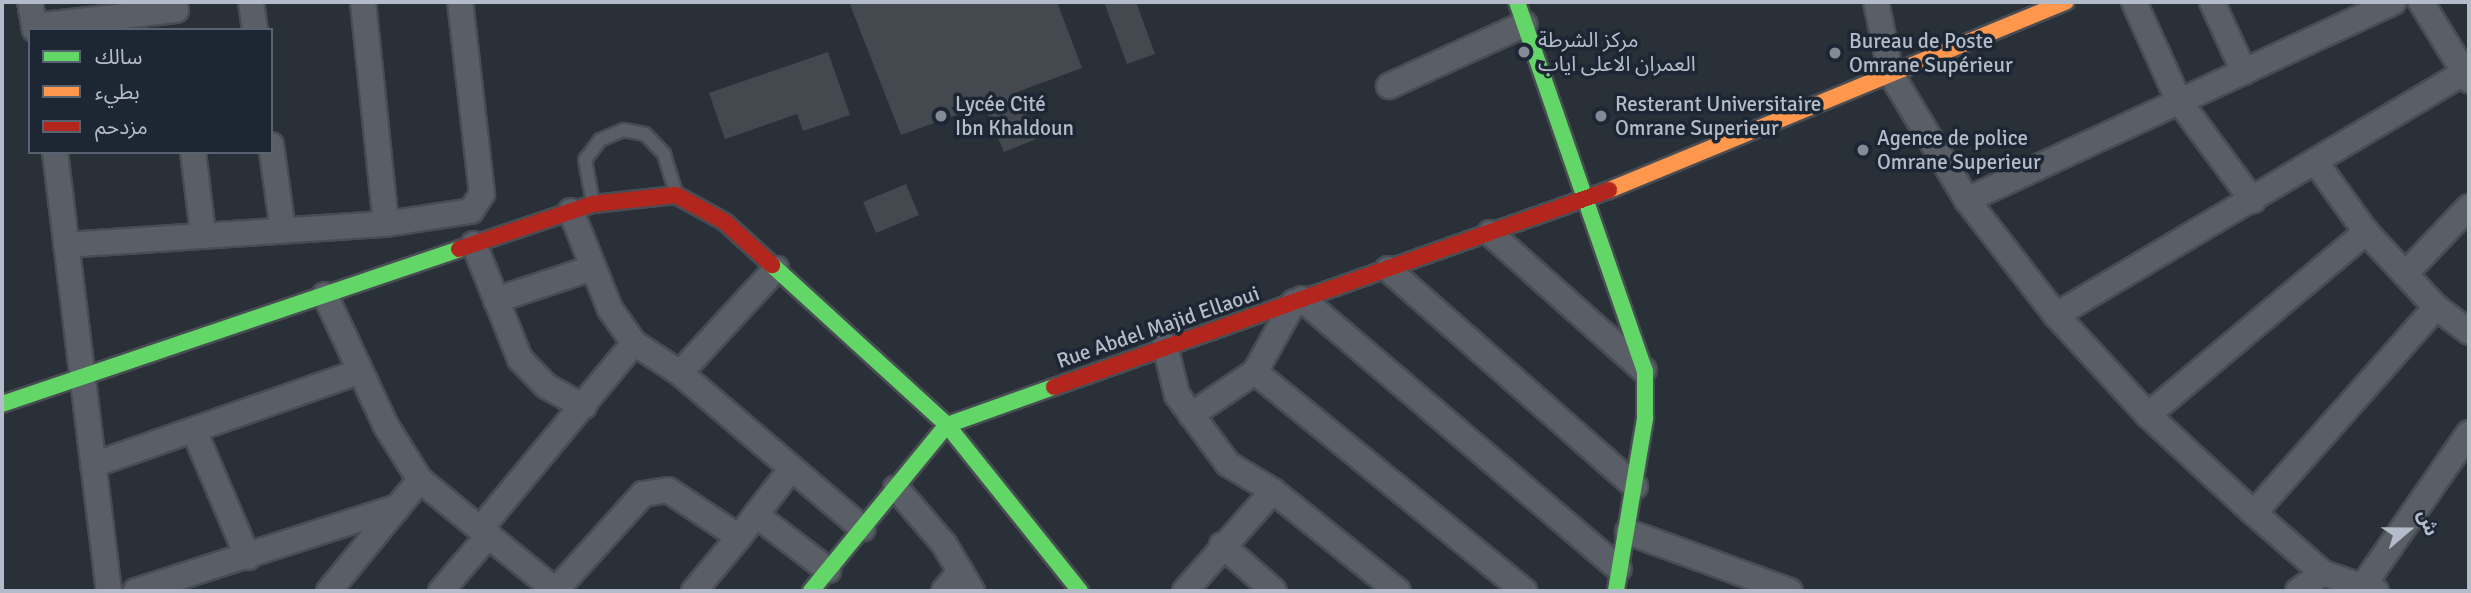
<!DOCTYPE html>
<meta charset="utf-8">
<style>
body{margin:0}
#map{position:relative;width:2471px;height:593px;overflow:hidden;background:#2a3038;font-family:Signika,"Noto Sans Arabic",sans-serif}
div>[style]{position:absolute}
.building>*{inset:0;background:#444950}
.roads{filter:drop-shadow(2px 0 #484c53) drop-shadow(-2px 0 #484c53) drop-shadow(0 2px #484c53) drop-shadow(0 -2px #484c53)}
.lane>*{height:12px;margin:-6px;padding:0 6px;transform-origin:6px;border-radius:6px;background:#5a5e66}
.street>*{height:24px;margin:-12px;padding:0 12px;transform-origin:12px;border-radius:12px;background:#5a5e66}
.fast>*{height:16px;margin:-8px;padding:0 8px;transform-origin:8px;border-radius:8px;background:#63d668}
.slow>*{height:16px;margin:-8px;padding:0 8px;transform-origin:8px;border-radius:8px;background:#ff974d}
.jam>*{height:16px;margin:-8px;padding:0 8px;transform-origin:8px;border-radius:8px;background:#b3261e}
.dots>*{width:19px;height:19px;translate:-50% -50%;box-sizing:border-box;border:4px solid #1d2633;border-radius:50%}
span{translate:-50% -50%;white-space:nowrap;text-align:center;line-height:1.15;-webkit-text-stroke:7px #1d2633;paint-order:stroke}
.poi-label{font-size:21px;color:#b4bcc9}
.left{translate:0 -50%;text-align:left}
.street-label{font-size:21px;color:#b4bcc9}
.frame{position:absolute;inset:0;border:4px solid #b4bcc9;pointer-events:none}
.legend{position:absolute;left:28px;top:28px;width:245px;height:126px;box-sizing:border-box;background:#1d2633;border:2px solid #59626f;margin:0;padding:9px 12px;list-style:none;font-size:21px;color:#b4bcc9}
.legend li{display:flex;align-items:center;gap:14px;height:35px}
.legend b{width:35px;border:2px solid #59626f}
.north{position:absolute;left:2373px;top:495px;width:70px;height:70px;-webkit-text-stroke:5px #1d2633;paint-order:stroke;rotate:70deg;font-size:19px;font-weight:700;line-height:28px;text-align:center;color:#b4bcc9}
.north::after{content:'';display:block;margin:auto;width:24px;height:32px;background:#b4bcc9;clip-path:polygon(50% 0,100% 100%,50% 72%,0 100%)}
</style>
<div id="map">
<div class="building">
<div style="clip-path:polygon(849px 2px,1057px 2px,1082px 68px,1017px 92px,1036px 139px,1004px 152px,984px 105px,901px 135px)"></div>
<div style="clip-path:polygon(1104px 2px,1136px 2px,1155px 54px,1127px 64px)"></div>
<div style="clip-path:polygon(828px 52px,850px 115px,803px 131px,797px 114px,725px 139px,709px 93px)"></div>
<div style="clip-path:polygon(906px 184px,919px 215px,876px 233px,863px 202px)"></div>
</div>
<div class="roads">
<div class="lane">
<div style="left:593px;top:203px;width:44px;rotate:-100.5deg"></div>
<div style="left:585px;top:160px;width:25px;rotate:-53deg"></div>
<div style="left:600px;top:140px;width:26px;rotate:-23deg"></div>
<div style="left:624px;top:130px;width:21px;rotate:11deg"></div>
<div style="left:645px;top:134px;width:28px;rotate:46deg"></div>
<div style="left:664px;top:154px;width:41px;rotate:72.9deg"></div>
</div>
<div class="street">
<div style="left:30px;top:2px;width:28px;rotate:80deg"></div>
<div style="left:251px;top:2px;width:28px;rotate:82deg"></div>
<div style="left:363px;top:2px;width:223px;rotate:84.1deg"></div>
<div style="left:1876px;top:2px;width:74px;rotate:78.2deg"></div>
<div style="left:1891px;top:74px;width:147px;rotate:58.9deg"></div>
<div style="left:1967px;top:200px;width:145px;rotate:52.3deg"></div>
<div style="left:2056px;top:315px;width:136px;rotate:47.4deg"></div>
<div style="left:2148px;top:415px;width:144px;rotate:42.8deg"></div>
<div style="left:2254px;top:513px;width:91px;rotate:41deg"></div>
<div style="left:2323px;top:573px;width:56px;rotate:18.8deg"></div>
<div style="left:2134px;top:2px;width:109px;rotate:65.6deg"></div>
<div style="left:2179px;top:101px;width:124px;rotate:53.5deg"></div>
<div style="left:2212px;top:2px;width:77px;rotate:65.4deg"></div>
<div style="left:2421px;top:2px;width:92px;rotate:58.4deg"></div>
<div style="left:34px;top:26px;width:143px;rotate:-6.4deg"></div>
<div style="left:1389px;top:86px;width:149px;rotate:-24.5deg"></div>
<div style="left:271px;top:145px;width:86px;rotate:82deg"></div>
<div style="left:55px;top:152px;width:442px;rotate:83deg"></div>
<div style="left:193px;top:152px;width:82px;rotate:83deg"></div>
<div style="left:2317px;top:164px;width:84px;rotate:54.2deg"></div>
<div style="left:2366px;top:232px;width:103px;rotate:47deg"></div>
<div style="left:2436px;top:307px;width:41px;rotate:37.1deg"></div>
<div style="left:1967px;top:200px;width:470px;rotate:-24.9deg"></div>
<div style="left:571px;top:211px;width:105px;rotate:68.3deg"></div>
<div style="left:610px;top:309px;width:42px;rotate:54.8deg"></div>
<div style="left:1490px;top:233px;width:206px;rotate:41.7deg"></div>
<div style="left:474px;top:244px;width:124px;rotate:68.2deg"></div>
<div style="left:520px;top:359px;width:37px;rotate:46deg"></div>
<div style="left:546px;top:386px;width:43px;rotate:28.9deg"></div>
<div style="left:66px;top:245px;width:321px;rotate:-3.8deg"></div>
<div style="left:386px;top:224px;width:86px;rotate:-8.7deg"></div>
<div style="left:471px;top:211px;width:20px;rotate:-57deg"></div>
<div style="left:482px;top:194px;width:193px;rotate:-96.5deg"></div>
<div style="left:1388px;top:269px;width:329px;rotate:41.3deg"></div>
<div style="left:2405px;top:274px;width:93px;rotate:-46.3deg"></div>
<div style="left:325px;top:295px;width:145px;rotate:65deg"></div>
<div style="left:386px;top:426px;width:64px;rotate:57.8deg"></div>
<div style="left:420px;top:480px;width:176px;rotate:39.2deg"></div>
<div style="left:1302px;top:299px;width:416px;rotate:40.4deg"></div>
<div style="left:496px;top:300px;width:101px;rotate:-18.4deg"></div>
<div style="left:2056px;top:315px;width:474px;rotate:-30.7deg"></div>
<div style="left:1165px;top:345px;width:51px;rotate:76.5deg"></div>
<div style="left:1177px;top:395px;width:86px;rotate:53.5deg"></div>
<div style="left:1228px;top:464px;width:52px;rotate:31deg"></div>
<div style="left:1273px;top:491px;width:160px;rotate:38.7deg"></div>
<div style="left:1255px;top:372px;width:347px;rotate:39.1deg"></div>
<div style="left:680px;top:373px;width:142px;rotate:-47.3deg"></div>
<div style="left:1191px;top:415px;width:77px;rotate:-33.9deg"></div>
<div style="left:1255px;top:372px;width:80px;rotate:-60.9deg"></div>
<div style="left:2148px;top:415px;width:285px;rotate:-40deg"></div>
<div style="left:195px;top:433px;width:135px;rotate:66.9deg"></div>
<div style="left:93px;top:465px;width:282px;rotate:-19.3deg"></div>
<div style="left:896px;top:488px;width:74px;rotate:49.4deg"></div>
<div style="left:944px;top:544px;width:55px;rotate:59.2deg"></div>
<div style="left:2254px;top:513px;width:275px;rotate:-48.5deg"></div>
<div style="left:756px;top:515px;width:91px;rotate:37.4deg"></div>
<div style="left:481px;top:528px;width:240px;rotate:-50.4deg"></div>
<div style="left:634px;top:343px;width:55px;rotate:33.1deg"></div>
<div style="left:680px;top:373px;width:240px;rotate:40.4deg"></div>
<div style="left:1628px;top:532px;width:172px;rotate:20deg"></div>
<div style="left:1222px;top:545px;width:69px;rotate:41.5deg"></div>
<div style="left:2363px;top:586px;width:186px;rotate:-55.3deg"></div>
<div style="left:136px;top:591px;width:275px;rotate:-17.8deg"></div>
<div style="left:329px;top:591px;width:144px;rotate:-50.7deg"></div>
<div style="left:441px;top:591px;width:74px;rotate:-49.4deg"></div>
<div style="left:555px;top:591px;width:131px;rotate:-47.8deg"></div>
<div style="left:643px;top:494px;width:25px;rotate:-9deg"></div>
<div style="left:668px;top:490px;width:85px;rotate:33.5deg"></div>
<div style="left:739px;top:537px;width:86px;rotate:-52.6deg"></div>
<div style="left:694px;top:591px;width:70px;rotate:-50.2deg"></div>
<div style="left:944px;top:591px;width:26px;rotate:-50deg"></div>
<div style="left:1185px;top:591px;width:133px;rotate:-48.7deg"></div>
<div style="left:2298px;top:591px;width:31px;rotate:-36deg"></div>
</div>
<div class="fast">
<div style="left:1517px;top:2px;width:391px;rotate:70.9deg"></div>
<div style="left:1645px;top:371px;width:48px;rotate:90deg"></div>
<div style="left:1645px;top:419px;width:174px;rotate:99.6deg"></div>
<div style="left:772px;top:265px;width:237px;rotate:42.4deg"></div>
<div style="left:947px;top:425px;width:213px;rotate:51.3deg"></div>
<div style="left:2px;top:404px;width:483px;rotate:-18.7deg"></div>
<div style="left:811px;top:591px;width:215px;rotate:-50.7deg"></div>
<div style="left:947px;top:425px;width:114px;rotate:-19.6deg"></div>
</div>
<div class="slow">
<div style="left:1609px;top:190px;width:494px;rotate:-22.4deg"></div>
</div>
<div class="jam">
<div style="left:459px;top:249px;width:141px;rotate:-18.6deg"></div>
<div style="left:593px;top:204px;width:83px;rotate:-6.2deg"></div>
<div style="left:676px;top:195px;width:56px;rotate:28.9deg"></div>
<div style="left:725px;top:222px;width:64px;rotate:42.5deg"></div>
<div style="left:1054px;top:387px;width:589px;rotate:-19.54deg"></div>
</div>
</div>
<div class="dots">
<div style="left:1524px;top:52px;background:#848b96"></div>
<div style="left:1835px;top:53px;background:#848b96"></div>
<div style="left:941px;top:116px;background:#848b96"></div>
<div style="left:1601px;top:116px;background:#848b96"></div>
<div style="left:1863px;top:150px;background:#848b96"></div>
</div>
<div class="poi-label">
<span class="left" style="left:1538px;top:52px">مركز الشرطة<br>العمران الاعلى اياب</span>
<span class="left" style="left:1849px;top:53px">Bureau de Poste<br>Omrane Supérieur</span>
<span class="left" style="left:955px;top:116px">Lycée Cité<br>Ibn Khaldoun</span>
<span class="left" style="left:1615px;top:116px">Resterant Universitaire<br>Omrane Superieur</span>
<span class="left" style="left:1877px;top:150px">Agence de police<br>Omrane Superieur</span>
</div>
<div class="street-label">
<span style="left:1158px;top:327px;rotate:-19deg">Rue Abdel Majid Ellaoui</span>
</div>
<div class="frame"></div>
<ul class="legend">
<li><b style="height:9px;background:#63d668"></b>سالك</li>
<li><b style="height:9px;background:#ff974d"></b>بطيء</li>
<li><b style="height:9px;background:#b3261e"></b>مزدحم</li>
</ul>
<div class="north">ش</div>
</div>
